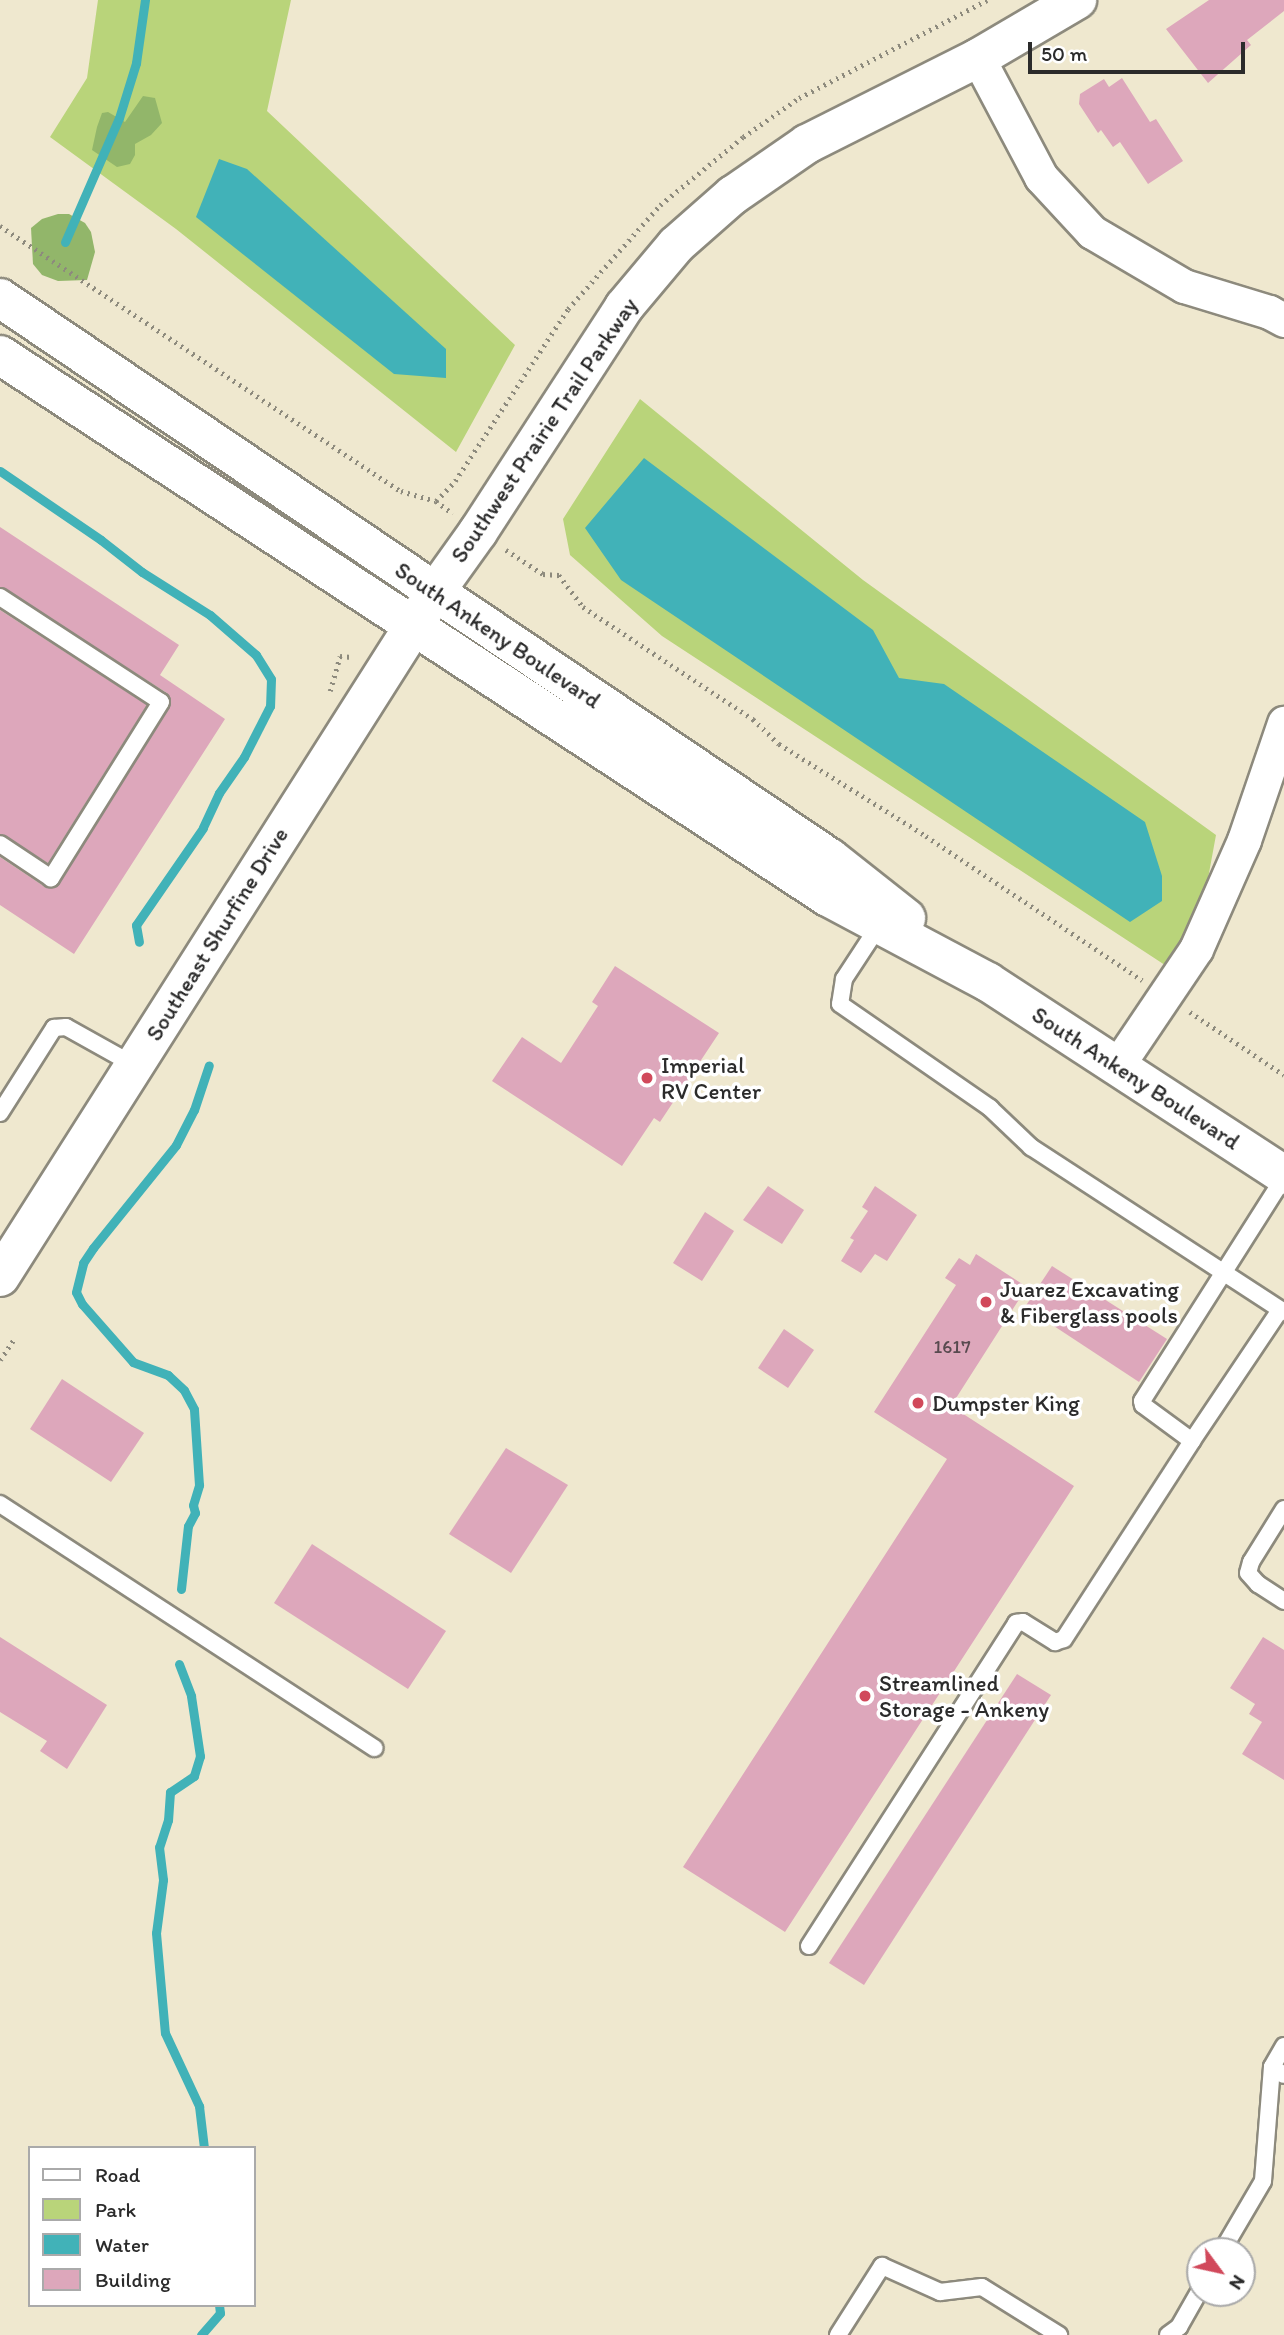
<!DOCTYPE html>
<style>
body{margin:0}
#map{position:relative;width:1284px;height:2335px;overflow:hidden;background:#efe8cf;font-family:Itim,sans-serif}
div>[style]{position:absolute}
.green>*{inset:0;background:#b9d47a}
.forest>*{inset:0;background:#92b66a}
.water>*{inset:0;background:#41b2b8}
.stream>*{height:9px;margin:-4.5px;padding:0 4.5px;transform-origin:4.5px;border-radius:4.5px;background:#41b2b8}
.building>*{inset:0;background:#dda7bb}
.path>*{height:4.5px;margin-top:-2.25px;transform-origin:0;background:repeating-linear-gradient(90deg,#8d8a7d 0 2px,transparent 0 7px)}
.roads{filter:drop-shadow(2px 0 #8d8a7d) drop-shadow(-2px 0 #8d8a7d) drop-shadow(0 2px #8d8a7d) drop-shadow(0 -2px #8d8a7d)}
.lane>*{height:16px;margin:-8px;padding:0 8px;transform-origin:8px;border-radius:8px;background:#fff}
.street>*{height:33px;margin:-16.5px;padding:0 16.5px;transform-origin:16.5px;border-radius:16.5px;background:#fff}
.secondary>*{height:38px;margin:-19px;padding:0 19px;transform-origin:19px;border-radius:19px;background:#fff}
.primary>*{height:38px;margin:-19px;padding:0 19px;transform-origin:19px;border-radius:19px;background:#fff}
.dots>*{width:19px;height:19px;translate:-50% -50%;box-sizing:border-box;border:4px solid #fff;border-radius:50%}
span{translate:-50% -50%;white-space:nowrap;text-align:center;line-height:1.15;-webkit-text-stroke:7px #fff;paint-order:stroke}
.number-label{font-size:19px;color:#584a4f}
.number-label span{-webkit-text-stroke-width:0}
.street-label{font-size:23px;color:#2b2b2b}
.poi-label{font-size:23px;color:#2b2b2b}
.left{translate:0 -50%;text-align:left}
.legend{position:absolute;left:28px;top:2146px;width:228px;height:161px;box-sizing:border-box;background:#fff;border:2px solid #aaa;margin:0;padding:9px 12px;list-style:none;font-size:21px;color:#2b2b2b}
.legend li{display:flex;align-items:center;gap:14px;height:35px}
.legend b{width:35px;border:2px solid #aaa}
.north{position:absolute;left:1186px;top:2237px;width:70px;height:70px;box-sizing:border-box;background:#fff;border:2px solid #aaa;border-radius:50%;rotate:123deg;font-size:19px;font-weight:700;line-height:28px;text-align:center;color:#2b2b2b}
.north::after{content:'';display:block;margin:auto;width:24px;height:32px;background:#d1495b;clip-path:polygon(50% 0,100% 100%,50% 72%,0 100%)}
.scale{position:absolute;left:1028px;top:42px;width:217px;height:32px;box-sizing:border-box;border:4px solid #2b2b2b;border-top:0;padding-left:9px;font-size:21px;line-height:24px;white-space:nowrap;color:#2b2b2b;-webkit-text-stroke:5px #fff;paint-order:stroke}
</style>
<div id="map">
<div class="green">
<div style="clip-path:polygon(98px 0,291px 0,267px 111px,515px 345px,456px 452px,176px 229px,50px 137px,87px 78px)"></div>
<div style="clip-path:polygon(640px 399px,863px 580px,1216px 835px,1200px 922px,1171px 969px,662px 636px,570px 555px,563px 519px)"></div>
</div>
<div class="forest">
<div style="clip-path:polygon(143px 96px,155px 98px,162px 123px,151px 135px,135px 144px,135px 155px,130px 164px,117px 167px,92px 150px,97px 127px,102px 113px,108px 112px,125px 122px)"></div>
<div style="clip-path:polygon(58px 214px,69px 214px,85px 223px,91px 232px,95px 252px,87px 280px,58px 281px,42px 275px,33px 264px,31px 228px,42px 219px)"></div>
</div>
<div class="water">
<div style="clip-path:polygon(219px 159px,247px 169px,446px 349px,446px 378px,394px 374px,196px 217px)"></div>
<div style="clip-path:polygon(644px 458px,873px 630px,899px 678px,944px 684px,1145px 822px,1162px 876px,1162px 901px,1130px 922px,621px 580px,585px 528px)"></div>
</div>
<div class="stream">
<div style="left:65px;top:242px;width:135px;rotate:-66.5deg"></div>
<div style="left:119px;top:118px;width:58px;rotate:-72.8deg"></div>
<div style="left:136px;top:63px;width:64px;rotate:-81.9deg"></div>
<div style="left:0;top:471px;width:122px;rotate:34.3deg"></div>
<div style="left:101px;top:540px;width:52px;rotate:38deg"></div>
<div style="left:142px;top:572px;width:80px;rotate:32.3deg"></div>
<div style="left:210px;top:615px;width:61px;rotate:41deg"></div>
<div style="left:256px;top:655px;width:28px;rotate:58deg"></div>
<div style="left:271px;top:679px;width:27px;rotate:92deg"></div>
<div style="left:270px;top:706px;width:57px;rotate:117deg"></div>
<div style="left:244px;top:757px;width:44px;rotate:124.8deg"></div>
<div style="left:219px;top:793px;width:38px;rotate:115deg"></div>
<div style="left:203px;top:828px;width:118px;rotate:124.6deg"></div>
<div style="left:136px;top:925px;width:17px;rotate:80deg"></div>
<div style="left:181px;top:1589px;width:63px;rotate:-83.7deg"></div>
<div style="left:188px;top:1526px;width:15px;rotate:-62deg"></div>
<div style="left:195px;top:1513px;width:8px;rotate:-104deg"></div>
<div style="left:193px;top:1505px;width:21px;rotate:-73deg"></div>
<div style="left:199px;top:1485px;width:76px;rotate:-93.8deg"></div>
<div style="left:194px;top:1409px;width:21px;rotate:-118deg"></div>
<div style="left:184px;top:1390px;width:22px;rotate:-137deg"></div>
<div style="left:168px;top:1375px;width:37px;rotate:-160deg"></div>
<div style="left:133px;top:1362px;width:77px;rotate:-131.3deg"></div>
<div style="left:82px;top:1304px;width:13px;rotate:-117deg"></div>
<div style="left:76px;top:1292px;width:30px;rotate:-76deg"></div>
<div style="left:83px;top:1263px;width:18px;rotate:-56deg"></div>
<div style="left:93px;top:1248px;width:132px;rotate:-51.1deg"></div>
<div style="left:176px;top:1145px;width:39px;rotate:-63deg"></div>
<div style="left:194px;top:1110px;width:47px;rotate:-71.6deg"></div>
<div style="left:179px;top:1664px;width:34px;rotate:69deg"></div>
<div style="left:191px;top:1696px;width:61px;rotate:81.5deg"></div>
<div style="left:200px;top:1756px;width:21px;rotate:107deg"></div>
<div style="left:194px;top:1776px;width:29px;rotate:146deg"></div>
<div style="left:170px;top:1792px;width:28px;rotate:94deg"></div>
<div style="left:168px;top:1820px;width:28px;rotate:108deg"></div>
<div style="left:159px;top:1847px;width:33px;rotate:83deg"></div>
<div style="left:163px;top:1880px;width:53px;rotate:97.5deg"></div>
<div style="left:156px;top:1933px;width:100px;rotate:84.9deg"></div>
<div style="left:165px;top:2033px;width:81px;rotate:65deg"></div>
<div style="left:199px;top:2106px;width:42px;rotate:83.2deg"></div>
<div style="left:201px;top:2335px;width:29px;rotate:-49deg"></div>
<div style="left:220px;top:2313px;width:8px;rotate:-97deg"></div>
</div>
<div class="building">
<div style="clip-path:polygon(1209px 0,1284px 0,1284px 11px,1247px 40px,1251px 45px,1208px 83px,1166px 29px)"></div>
<div style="clip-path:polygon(1122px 78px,1150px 122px,1156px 119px,1183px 161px,1148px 184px,1120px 142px,1113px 147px,1101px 130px,1098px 133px,1079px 104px,1080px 94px,1104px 79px,1109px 87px)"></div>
<div style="clip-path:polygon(0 527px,179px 645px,160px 675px,225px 719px,74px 954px,0 905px,0 857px,45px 887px,56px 887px,171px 702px,167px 693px,0 587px)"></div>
<div style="clip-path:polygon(0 610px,147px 705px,48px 863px,0 834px)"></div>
<div style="clip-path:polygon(615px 966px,719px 1033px,660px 1122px,654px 1118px,622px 1166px,492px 1081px,522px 1037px,561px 1063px,598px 1006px,592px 1002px)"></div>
<div style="clip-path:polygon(768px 1186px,804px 1210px,782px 1244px,743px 1220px)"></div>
<div style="clip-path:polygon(875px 1186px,917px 1215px,887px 1261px,875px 1254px,861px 1273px,841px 1261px,854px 1240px,850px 1238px,868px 1211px,862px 1207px)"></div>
<div style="clip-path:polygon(705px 1212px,734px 1231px,702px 1281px,673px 1263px)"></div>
<div style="clip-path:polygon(976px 1254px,1027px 1287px,951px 1406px,1074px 1486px,785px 1932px,683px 1867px,947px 1459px,874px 1412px,956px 1285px,945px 1278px,959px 1258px,970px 1265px)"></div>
<div style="clip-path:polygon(1052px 1266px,1167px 1339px,1139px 1382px,1025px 1307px)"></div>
<div style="clip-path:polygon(784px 1329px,814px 1350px,788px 1388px,758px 1368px)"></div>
<div style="clip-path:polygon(62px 1379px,144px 1433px,111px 1482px,30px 1429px)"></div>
<div style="clip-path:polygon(506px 1448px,568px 1485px,511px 1573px,449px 1534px)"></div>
<div style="clip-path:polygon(312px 1544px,446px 1631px,408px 1689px,274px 1603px)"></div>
<div style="clip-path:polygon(0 1637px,107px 1705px,67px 1769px,40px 1751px,47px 1741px,0 1712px)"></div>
<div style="clip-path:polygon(1263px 1637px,1284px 1650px,1284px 1780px,1242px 1754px,1262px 1722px,1249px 1714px,1255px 1704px,1230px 1688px)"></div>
<div style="clip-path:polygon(1017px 1674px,1051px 1695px,864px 1985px,829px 1963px)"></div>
</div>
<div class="path">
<div style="left:0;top:226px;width:481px;rotate:33.5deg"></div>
<div style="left:401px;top:491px;width:36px;rotate:16deg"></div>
<div style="left:436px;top:501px;width:21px;rotate:37deg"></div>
<div style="left:436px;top:501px;width:28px;rotate:-46deg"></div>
<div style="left:455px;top:481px;width:206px;rotate:-56.7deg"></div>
<div style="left:568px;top:309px;width:139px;rotate:-48.5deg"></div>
<div style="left:660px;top:205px;width:107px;rotate:-39.3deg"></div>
<div style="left:743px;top:137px;width:68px;rotate:-34.9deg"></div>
<div style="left:799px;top:98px;width:212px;rotate:-27.5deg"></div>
<div style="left:506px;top:550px;width:44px;rotate:33deg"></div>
<div style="left:543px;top:574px;width:16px;rotate:4deg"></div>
<div style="left:559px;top:575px;width:40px;rotate:53deg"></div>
<div style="left:583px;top:607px;width:204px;rotate:33.4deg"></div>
<div style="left:753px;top:719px;width:36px;rotate:44deg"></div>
<div style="left:779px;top:744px;width:173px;rotate:32deg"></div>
<div style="left:926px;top:836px;width:260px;rotate:33.7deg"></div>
<div style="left:330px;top:691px;width:36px;rotate:-74deg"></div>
<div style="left:340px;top:656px;width:12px;rotate:5deg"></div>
<div style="left:1190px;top:1012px;width:113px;rotate:33.8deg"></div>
<div style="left:0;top:1360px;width:25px;rotate:-56deg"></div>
</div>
<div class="roads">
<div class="lane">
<div style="left:0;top:597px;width:192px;rotate:33.1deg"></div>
<div style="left:161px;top:702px;width:208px;rotate:122deg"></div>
<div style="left:51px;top:878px;width:61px;rotate:-146.3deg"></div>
<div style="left:880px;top:924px;width:66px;rotate:123.2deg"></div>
<div style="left:844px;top:979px;width:25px;rotate:99deg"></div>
<div style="left:840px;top:1004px;width:183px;rotate:34.7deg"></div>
<div style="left:990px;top:1108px;width:57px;rotate:43.6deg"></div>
<div style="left:1031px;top:1147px;width:302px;rotate:33.1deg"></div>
<div style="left:0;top:1113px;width:101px;rotate:-57.6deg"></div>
<div style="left:54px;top:1028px;width:12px;rotate:-5deg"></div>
<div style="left:66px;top:1027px;width:78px;rotate:29.2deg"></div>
<div style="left:1280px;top:1310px;width:158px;rotate:123.9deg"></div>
<div style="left:1192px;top:1441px;width:61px;rotate:-143.7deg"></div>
<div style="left:1143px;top:1405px;width:4px;rotate:-104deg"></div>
<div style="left:1142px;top:1401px;width:265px;rotate:-57.6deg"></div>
<div style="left:0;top:1504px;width:447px;rotate:33.1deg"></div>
<div style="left:1284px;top:1509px;width:62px;rotate:121.9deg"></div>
<div style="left:1251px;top:1562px;width:11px;rotate:105deg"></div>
<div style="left:1248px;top:1573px;width:15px;rotate:48deg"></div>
<div style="left:1258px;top:1584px;width:31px;rotate:33deg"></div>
<div style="left:809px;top:1946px;width:384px;rotate:-57.3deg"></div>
<div style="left:1016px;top:1623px;width:7px;rotate:-8deg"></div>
<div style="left:1023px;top:1622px;width:38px;rotate:32deg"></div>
<div style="left:1055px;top:1642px;width:9px;rotate:-18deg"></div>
<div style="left:1064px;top:1639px;width:236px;rotate:-57.1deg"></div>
<div style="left:1284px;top:2046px;width:24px;rotate:120deg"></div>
<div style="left:1272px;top:2067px;width:14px;rotate:34deg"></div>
<div style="left:1222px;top:2251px;width:81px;rotate:-59.6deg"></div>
<div style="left:1263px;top:2181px;width:114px;rotate:-85.5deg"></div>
<div style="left:838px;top:2335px;width:82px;rotate:-57.5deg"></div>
<div style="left:882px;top:2266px;width:64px;rotate:24.1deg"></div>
<div style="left:940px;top:2292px;width:42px;rotate:-6.8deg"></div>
<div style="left:982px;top:2287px;width:91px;rotate:31.9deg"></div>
<div style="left:1168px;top:2335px;width:14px;rotate:-36deg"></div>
<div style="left:1179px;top:2327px;width:43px;rotate:-60.4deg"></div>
</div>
<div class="street">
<div style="left:978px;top:58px;width:135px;rotate:62.1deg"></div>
<div style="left:1041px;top:177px;width:75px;rotate:47.2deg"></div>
<div style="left:1092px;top:232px;width:107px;rotate:30.4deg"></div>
<div style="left:1184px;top:286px;width:89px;rotate:17deg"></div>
<div style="left:1269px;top:312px;width:17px;rotate:28deg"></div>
<div style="left:1117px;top:1066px;width:141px;rotate:-56deg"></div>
<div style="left:1196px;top:949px;width:119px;rotate:-66.2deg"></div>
<div style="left:1244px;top:840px;width:124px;rotate:-71.1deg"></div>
</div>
<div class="secondary">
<div style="left:0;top:1277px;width:811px;rotate:-57.58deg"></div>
<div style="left:435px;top:592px;width:74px;rotate:-54.4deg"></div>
<div style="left:478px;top:532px;width:268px;rotate:-57deg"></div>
<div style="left:624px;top:307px;width:81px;rotate:-50deg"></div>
<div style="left:676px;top:245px;width:76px;rotate:-41.3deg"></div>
<div style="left:733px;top:195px;width:90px;rotate:-34.6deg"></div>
<div style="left:807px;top:144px;width:191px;rotate:-26.7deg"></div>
<div style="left:978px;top:58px;width:115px;rotate:-30.4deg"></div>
</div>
<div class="primary">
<div style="left:0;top:298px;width:1001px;rotate:34.01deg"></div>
<div style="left:830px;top:858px;width:97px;rotate:38.3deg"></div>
<div style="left:0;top:355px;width:990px;rotate:33.21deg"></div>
<div style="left:828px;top:897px;width:181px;rotate:28deg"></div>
<div style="left:988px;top:982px;width:353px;rotate:33.1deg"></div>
</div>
</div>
<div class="dots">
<div style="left:647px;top:1078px;background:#d1495b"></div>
<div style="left:986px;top:1302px;background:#d1495b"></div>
<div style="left:918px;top:1403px;background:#d1495b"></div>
<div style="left:865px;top:1696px;background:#d1495b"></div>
</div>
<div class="number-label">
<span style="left:952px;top:1347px">1617</span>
</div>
<div class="street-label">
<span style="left:544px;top:430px;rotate:-56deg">Southwest Prairie Trail Parkway</span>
<span style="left:498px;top:635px;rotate:34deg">South Ankeny Boulevard</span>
<span style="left:217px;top:934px;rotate:-58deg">Southeast Shurfine Drive</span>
<span style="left:1136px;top:1078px;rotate:33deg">South Ankeny Boulevard</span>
</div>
<div class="poi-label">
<span class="left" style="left:661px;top:1078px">Imperial<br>RV Center</span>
<span class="left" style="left:1000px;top:1302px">Juarez Excavating<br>&amp; Fiberglass pools</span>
<span class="left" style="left:932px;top:1403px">Dumpster King</span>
<span class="left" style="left:879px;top:1696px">Streamlined<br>Storage - Ankeny</span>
</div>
<ul class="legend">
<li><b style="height:9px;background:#fff"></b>Road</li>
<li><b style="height:19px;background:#b9d47a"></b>Park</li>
<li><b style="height:19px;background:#41b2b8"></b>Water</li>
<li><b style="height:19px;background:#dda7bb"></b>Building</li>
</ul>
<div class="north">N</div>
<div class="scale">50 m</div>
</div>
